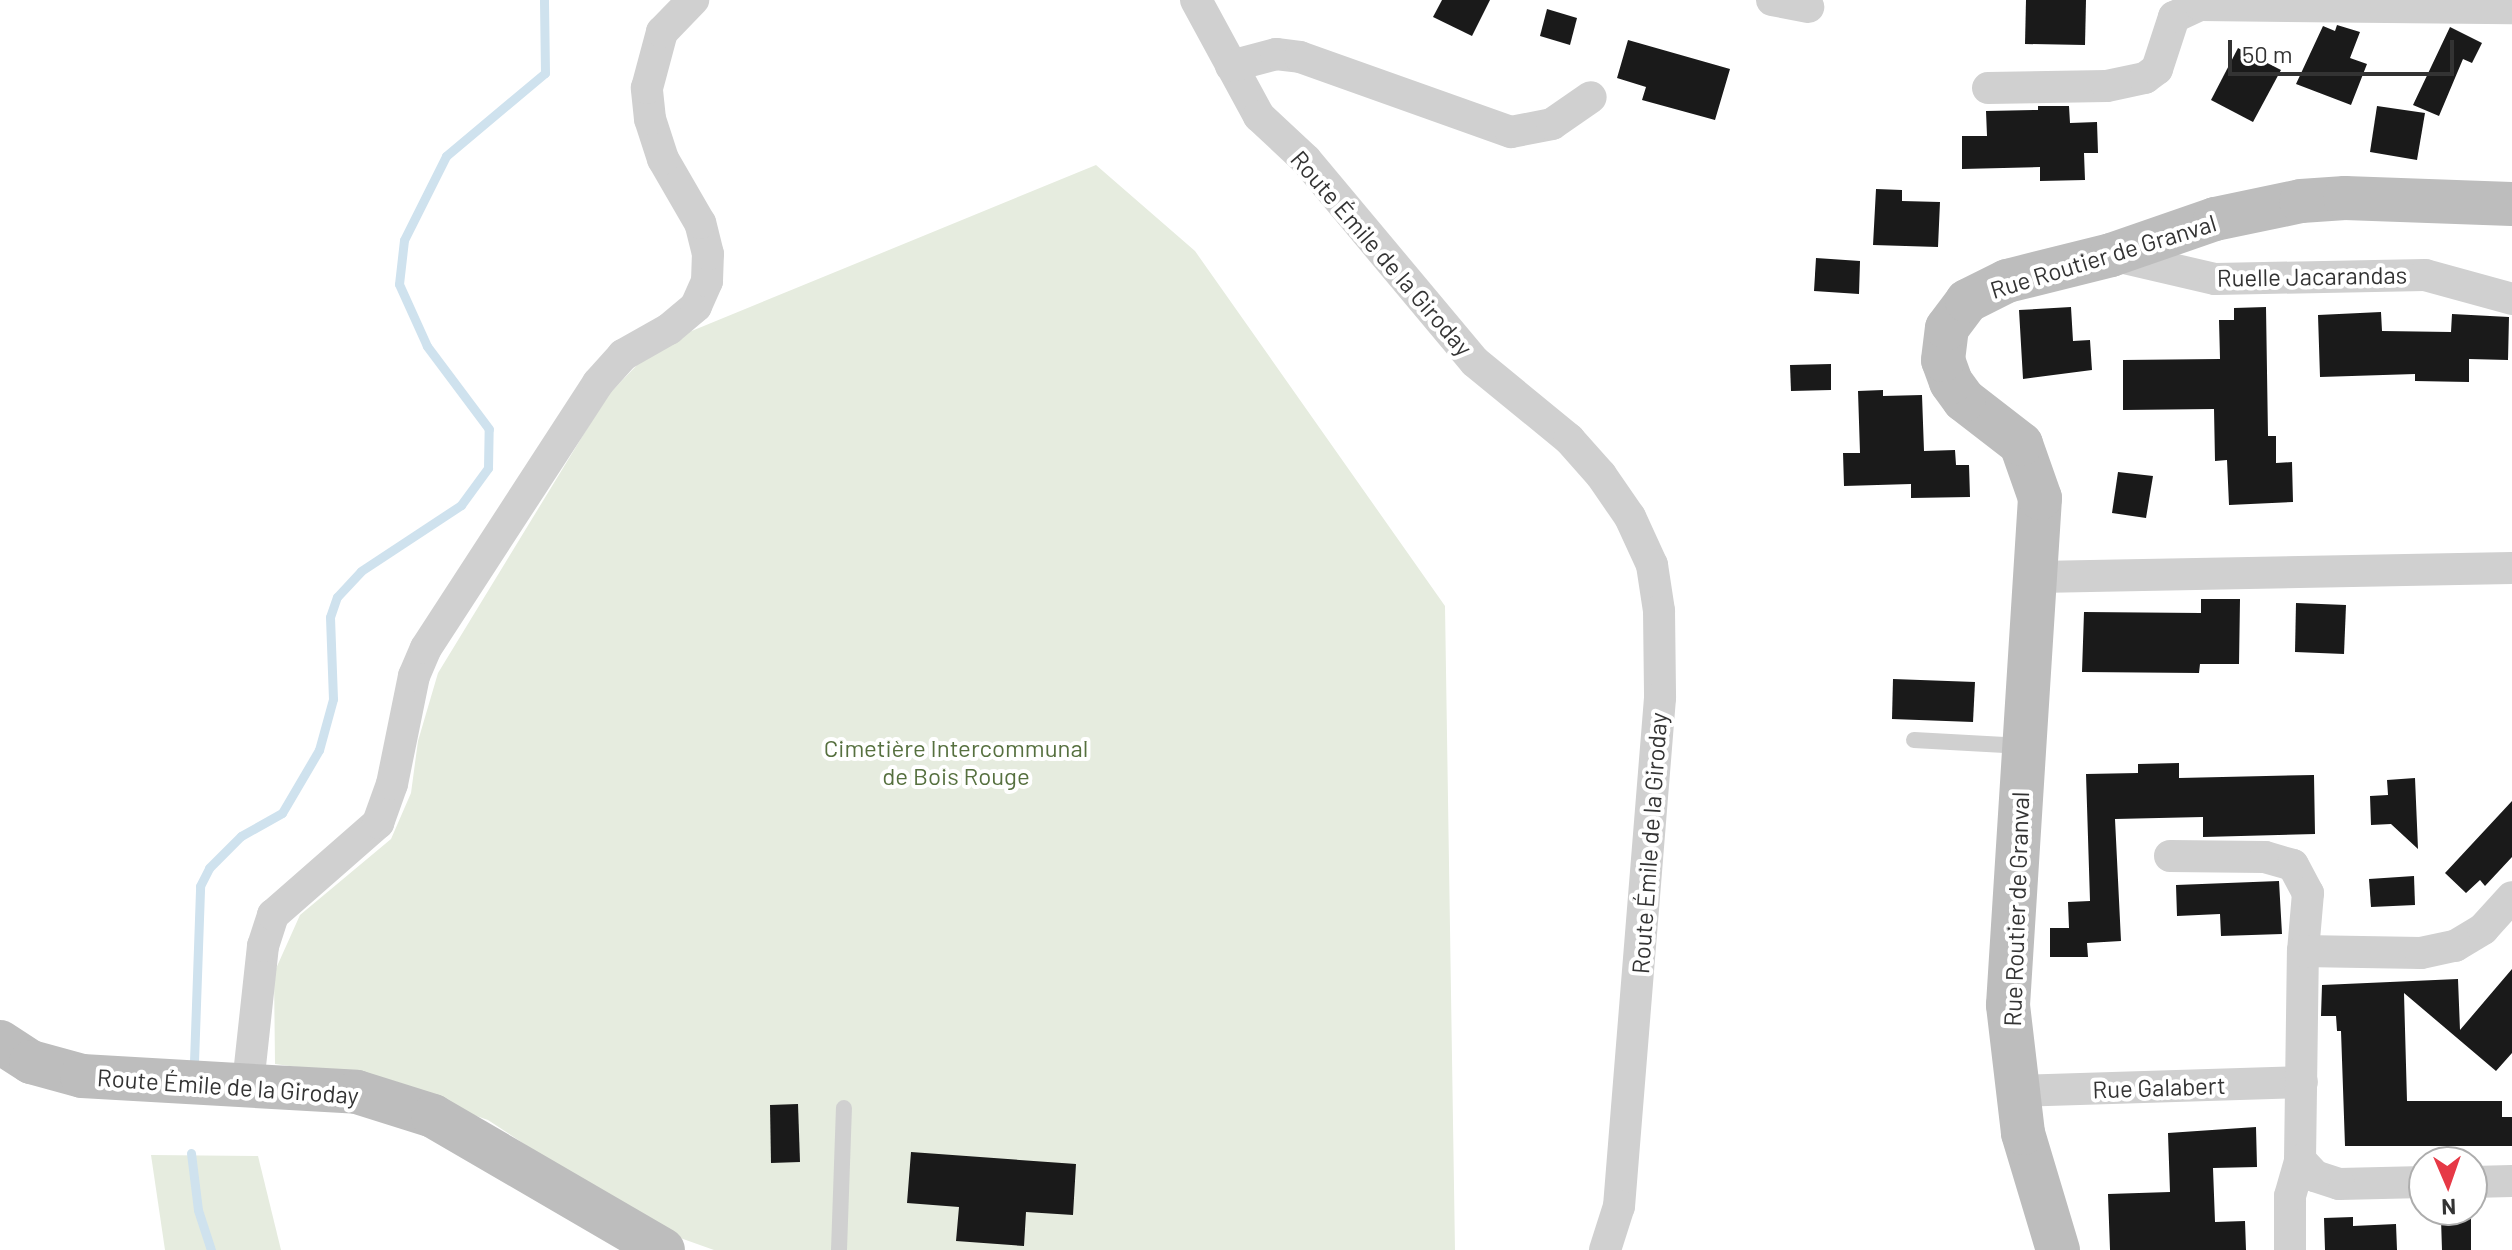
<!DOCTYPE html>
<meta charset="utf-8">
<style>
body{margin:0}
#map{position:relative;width:2512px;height:1250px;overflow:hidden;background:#fff;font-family:Barlow,sans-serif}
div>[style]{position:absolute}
.green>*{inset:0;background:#e6ecdf}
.stream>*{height:9px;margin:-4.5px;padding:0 4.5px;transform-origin:4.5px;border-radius:4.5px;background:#cfe2ee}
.building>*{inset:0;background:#1a1a1a}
.lane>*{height:16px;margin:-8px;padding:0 8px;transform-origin:8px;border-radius:8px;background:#d0d0d0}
.street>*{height:32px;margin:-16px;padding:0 16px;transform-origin:16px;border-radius:16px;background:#d0d0d0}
.secondary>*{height:44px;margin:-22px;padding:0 22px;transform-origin:22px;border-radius:22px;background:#bdbdbd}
span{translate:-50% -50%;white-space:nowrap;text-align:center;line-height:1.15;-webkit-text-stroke:8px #fff;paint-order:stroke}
.street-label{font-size:24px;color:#333}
.park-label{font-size:24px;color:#56703f}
.north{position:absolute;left:2408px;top:1146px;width:80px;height:80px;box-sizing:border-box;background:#fff;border:2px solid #adadad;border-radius:50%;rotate:178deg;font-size:22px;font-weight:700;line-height:32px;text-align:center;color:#333}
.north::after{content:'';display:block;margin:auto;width:28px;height:36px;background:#e63946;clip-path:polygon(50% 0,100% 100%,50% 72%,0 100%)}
.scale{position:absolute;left:2228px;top:40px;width:226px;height:36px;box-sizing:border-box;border:4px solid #333;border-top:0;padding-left:10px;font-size:24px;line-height:28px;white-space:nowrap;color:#333;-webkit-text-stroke:6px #fff;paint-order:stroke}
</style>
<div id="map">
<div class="green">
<div style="clip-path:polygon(1096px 165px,1195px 251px,1445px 606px,1455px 1250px,714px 1250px,669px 1234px,619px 1207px,488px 1120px,356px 1075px,275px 1064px,274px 973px,300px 915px,391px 839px,411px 793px,418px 741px,438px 673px,607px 396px,638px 364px,677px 337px)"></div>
<div style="clip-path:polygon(151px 1155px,258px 1156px,281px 1250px,165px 1250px)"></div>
</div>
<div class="stream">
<div style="left:194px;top:1062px;width:176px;rotate:-88deg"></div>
<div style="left:200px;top:886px;width:20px;rotate:-63deg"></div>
<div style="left:209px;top:868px;width:45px;rotate:-45deg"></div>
<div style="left:241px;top:836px;width:47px;rotate:-29.3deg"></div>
<div style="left:282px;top:813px;width:73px;rotate:-59.6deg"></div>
<div style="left:319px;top:750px;width:53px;rotate:-74.6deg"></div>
<div style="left:333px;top:699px;width:82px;rotate:-92.1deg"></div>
<div style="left:330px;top:617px;width:21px;rotate:-71deg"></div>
<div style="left:337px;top:597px;width:35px;rotate:-47deg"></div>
<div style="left:361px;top:571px;width:120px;rotate:-33.4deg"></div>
<div style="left:461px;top:505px;width:46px;rotate:-53.9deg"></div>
<div style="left:488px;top:468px;width:39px;rotate:-89deg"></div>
<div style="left:489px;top:429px;width:104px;rotate:-126.8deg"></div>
<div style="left:427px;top:346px;width:68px;rotate:-114.3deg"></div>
<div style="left:399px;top:284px;width:44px;rotate:-83.5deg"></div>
<div style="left:404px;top:240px;width:94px;rotate:-63.4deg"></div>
<div style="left:446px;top:156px;width:129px;rotate:-40deg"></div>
<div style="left:545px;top:73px;width:73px;rotate:-90.8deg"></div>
<div style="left:191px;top:1153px;width:57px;rotate:83deg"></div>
<div style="left:198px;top:1210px;width:42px;rotate:72deg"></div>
</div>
<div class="building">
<div style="clip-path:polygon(1442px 0,1490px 0,1472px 36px,1433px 17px)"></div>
<div style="clip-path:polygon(2026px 0,2086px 0,2085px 45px,2025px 44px)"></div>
<div style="clip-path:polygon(1547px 9px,1577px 18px,1570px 45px,1540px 36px)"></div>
<div style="clip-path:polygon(2337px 25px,2360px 32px,2350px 58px,2367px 64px,2351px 105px,2296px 84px,2323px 26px,2335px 31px)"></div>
<div style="clip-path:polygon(2450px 27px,2482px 43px,2472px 63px,2463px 59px,2439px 116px,2413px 105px)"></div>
<div style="clip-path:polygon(1628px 40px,1730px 69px,1715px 120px,1642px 100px,1646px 87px,1617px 78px)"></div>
<div style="clip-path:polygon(2238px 48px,2281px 70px,2253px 122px,2211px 100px)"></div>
<div style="clip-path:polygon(2038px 106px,2069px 106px,2070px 123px,2097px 122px,2098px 153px,2084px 153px,2085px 180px,2040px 181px,2040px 167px,1962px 169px,1962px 136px,1987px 136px,1986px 111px,2038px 110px)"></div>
<div style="clip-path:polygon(2377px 106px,2425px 113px,2417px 160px,2370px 152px)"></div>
<div style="clip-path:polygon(1876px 189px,1902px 190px,1902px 201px,1940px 202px,1938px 247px,1873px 245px)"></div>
<div style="clip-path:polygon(1816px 258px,1860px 261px,1859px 294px,1814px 291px)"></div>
<div style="clip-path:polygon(2071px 307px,2073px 341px,2090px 340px,2092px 370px,2023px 379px,2019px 310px)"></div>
<div style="clip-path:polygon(2266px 307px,2268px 436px,2276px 436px,2276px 463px,2292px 462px,2293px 502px,2229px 505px,2227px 460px,2215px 461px,2214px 409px,2123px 410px,2123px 360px,2220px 359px,2219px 320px,2234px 320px,2234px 308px)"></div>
<div style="clip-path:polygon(2381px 312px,2382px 331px,2451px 332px,2452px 314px,2509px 317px,2508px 360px,2469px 359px,2469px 382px,2415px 381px,2415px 374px,2320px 377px,2318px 315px)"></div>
<div style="clip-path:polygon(1831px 364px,1831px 390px,1791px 391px,1790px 365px)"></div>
<div style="clip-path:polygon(1883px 390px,1883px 396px,1922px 395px,1924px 451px,1955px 450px,1956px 465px,1969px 465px,1970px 497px,1911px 498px,1911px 484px,1844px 486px,1843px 453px,1860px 453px,1858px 391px)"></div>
<div style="clip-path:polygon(2118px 472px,2153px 476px,2146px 518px,2112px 513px)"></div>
<div style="clip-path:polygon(2201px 599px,2240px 599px,2239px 664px,2200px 664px,2199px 673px,2082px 672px,2084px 612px,2201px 613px)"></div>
<div style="clip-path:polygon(2296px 603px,2346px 605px,2344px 654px,2295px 652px)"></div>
<div style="clip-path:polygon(1893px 679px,1975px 682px,1973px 722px,1892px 719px)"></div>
<div style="clip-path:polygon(2179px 763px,2179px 778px,2314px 775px,2315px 834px,2203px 837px,2203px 817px,2115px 819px,2121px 941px,2087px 943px,2088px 957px,2050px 957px,2050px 928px,2069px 928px,2068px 902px,2090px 901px,2086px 774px,2138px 773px,2138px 764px)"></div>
<div style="clip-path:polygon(2415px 778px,2418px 849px,2391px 824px,2371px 825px,2370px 796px,2388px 795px,2387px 780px)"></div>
<div style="clip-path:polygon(2512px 801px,2512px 857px,2485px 886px,2480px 880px,2466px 893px,2445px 873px)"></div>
<div style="clip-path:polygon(2414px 876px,2415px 905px,2371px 907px,2369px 879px)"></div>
<div style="clip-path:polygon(2279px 881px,2282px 934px,2221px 936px,2220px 914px,2177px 916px,2176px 885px)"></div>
<div style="clip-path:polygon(2512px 969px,2512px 1053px,2496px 1071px,2404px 993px,2407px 1101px,2502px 1101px,2502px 1117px,2512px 1117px,2512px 1146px,2345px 1146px,2341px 1031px,2337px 1031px,2336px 1016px,2321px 1016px,2322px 985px,2458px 979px,2460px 1030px)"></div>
<div style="clip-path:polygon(798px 1104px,800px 1162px,771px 1163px,770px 1105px)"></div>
<div style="clip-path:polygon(2256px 1127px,2257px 1167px,2213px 1168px,2215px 1222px,2245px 1221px,2246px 1250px,2110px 1250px,2108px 1194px,2170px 1192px,2168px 1133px)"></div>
<div style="clip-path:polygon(911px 1152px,1076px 1164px,1073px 1215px,1026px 1212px,1024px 1246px,956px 1241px,959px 1207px,907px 1203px)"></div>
<div style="clip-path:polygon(2353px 1217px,2353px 1226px,2396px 1224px,2397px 1250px,2325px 1250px,2324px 1218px)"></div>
<div style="clip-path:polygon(2441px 1219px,2471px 1219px,2471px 1250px,2442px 1250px)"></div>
</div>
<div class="lane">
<div style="left:1914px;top:740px;width:109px;rotate:3.2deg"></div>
<div style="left:839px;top:1250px;width:142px;rotate:-88deg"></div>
</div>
<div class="street">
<div style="left:1196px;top:0;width:132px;rotate:61.5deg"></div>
<div style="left:1259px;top:116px;width:64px;rotate:43.1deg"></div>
<div style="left:1306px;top:160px;width:263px;rotate:50.1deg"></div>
<div style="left:1475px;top:362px;width:122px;rotate:39.3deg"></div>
<div style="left:1569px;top:439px;width:48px;rotate:48.4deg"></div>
<div style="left:1601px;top:475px;width:51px;rotate:55.4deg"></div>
<div style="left:1630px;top:517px;width:53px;rotate:65.4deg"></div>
<div style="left:1652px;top:565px;width:47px;rotate:81.3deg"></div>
<div style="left:1659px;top:611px;width:87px;rotate:89.3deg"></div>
<div style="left:1660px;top:698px;width:510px;rotate:94.61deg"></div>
<div style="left:1619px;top:1206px;width:46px;rotate:107.7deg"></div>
<div style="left:1772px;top:0;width:37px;rotate:11deg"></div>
<div style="left:1231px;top:66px;width:47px;rotate:-14.9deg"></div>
<div style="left:1276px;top:54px;width:24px;rotate:7deg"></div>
<div style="left:1300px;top:57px;width:224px;rotate:19.6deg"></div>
<div style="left:1511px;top:132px;width:42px;rotate:-11deg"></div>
<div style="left:1552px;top:124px;width:47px;rotate:-34.7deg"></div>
<div style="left:1988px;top:88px;width:119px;rotate:-1deg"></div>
<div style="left:2107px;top:86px;width:39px;rotate:-12deg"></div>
<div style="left:2145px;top:78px;width:15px;rotate:-37deg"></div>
<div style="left:2157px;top:69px;width:55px;rotate:-71.9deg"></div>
<div style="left:2174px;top:17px;width:29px;rotate:-25deg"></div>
<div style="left:2200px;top:5px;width:312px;rotate:0.6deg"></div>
<div style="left:2111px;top:255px;width:107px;rotate:13deg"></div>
<div style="left:2215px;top:279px;width:210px;rotate:-1.1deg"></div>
<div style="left:2425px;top:275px;width:90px;rotate:15.4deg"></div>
<div style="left:2038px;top:577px;width:474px;rotate:-1.1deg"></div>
<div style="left:2170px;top:856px;width:95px;rotate:0.6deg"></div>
<div style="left:2265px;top:857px;width:29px;rotate:16deg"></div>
<div style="left:2293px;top:865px;width:32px;rotate:62deg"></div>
<div style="left:2308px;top:893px;width:58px;rotate:94.9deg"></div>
<div style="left:248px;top:1084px;width:139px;rotate:-83.8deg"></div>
<div style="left:263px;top:946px;width:33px;rotate:-72deg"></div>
<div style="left:273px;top:915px;width:140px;rotate:-41.2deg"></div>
<div style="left:378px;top:823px;width:41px;rotate:-70.3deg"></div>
<div style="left:392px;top:784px;width:110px;rotate:-78.5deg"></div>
<div style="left:414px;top:676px;width:30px;rotate:-67deg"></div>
<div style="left:426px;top:648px;width:316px;rotate:-57deg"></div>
<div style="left:598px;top:383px;width:38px;rotate:-48deg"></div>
<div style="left:623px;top:355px;width:53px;rotate:-29.5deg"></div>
<div style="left:669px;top:329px;width:35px;rotate:-40deg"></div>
<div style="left:696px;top:306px;width:27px;rotate:-66deg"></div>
<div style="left:707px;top:281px;width:27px;rotate:-88deg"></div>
<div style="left:708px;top:254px;width:32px;rotate:-104deg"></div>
<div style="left:700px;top:223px;width:74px;rotate:-120deg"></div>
<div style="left:663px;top:159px;width:42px;rotate:-108deg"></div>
<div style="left:650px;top:119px;width:31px;rotate:-96deg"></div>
<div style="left:647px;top:88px;width:58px;rotate:-75deg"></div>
<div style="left:662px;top:32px;width:45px;rotate:-45.9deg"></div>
<div style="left:2015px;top:1091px;width:287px;rotate:-1.8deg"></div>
<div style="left:2424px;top:1182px;width:85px;rotate:178.7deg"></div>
<div style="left:2339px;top:1184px;width:25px;rotate:-162deg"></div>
<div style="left:2315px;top:1176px;width:22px;rotate:-133deg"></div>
<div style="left:2300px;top:1160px;width:209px;rotate:-89.2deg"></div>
<div style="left:2303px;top:951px;width:118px;rotate:1deg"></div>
<div style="left:2421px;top:953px;width:35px;rotate:-12deg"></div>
<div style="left:2455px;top:946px;width:33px;rotate:-31deg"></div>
<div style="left:2483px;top:929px;width:43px;rotate:-47.8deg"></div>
<div style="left:2472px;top:1182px;width:40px;rotate:-1.4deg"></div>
<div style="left:2290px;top:1250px;width:54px;rotate:-90deg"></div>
<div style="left:2290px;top:1196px;width:37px;rotate:-74deg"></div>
</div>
<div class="secondary">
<div style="left:0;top:1042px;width:37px;rotate:33deg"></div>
<div style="left:31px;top:1062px;width:53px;rotate:15.4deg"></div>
<div style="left:82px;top:1076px;width:275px;rotate:3.3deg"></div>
<div style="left:357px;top:1092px;width:80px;rotate:17.5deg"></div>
<div style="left:433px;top:1116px;width:266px;rotate:30.2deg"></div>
<div style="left:2058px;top:1250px;width:122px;rotate:-106.7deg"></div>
<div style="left:2023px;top:1133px;width:129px;rotate:-96.7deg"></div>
<div style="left:2008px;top:1005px;width:508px;rotate:-86.39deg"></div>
<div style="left:2040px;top:498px;width:57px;rotate:-109.4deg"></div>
<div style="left:2021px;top:444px;width:72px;rotate:-142.3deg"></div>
<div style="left:1964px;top:400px;width:22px;rotate:-126deg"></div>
<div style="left:1951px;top:382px;width:23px;rotate:-110deg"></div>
<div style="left:1943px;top:360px;width:32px;rotate:-83deg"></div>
<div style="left:1947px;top:328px;width:34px;rotate:-53deg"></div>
<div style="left:1967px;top:301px;width:45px;rotate:-26.6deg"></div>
<div style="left:2007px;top:281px;width:107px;rotate:-14deg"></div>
<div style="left:2111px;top:255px;width:110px;rotate:-19.1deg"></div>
<div style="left:2215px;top:219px;width:88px;rotate:-11.8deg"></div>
<div style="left:2301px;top:201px;width:44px;rotate:-3.9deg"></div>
<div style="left:2345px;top:198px;width:167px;rotate:2.1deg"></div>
</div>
<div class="street-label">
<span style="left:1382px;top:253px;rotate:49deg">Route Émile de la Giroday</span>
<span style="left:2103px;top:256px;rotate:-17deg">Rue Routier de Granval</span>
<span style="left:2312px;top:276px;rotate:-1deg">Ruelle Jacarandas</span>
<span style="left:1649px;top:843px;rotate:-86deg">Route Émile de la Giroday</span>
<span style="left:2016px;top:909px;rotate:-88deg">Rue Routier de Granval</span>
<span style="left:228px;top:1086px;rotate:4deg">Route Émile de la Giroday</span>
<span style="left:2159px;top:1087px;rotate:-2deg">Rue Galabert</span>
</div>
<div class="park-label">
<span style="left:956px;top:762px">Cimetière Intercommunal<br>de Bois Rouge</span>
</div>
<div class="north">N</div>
<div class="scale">50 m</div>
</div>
